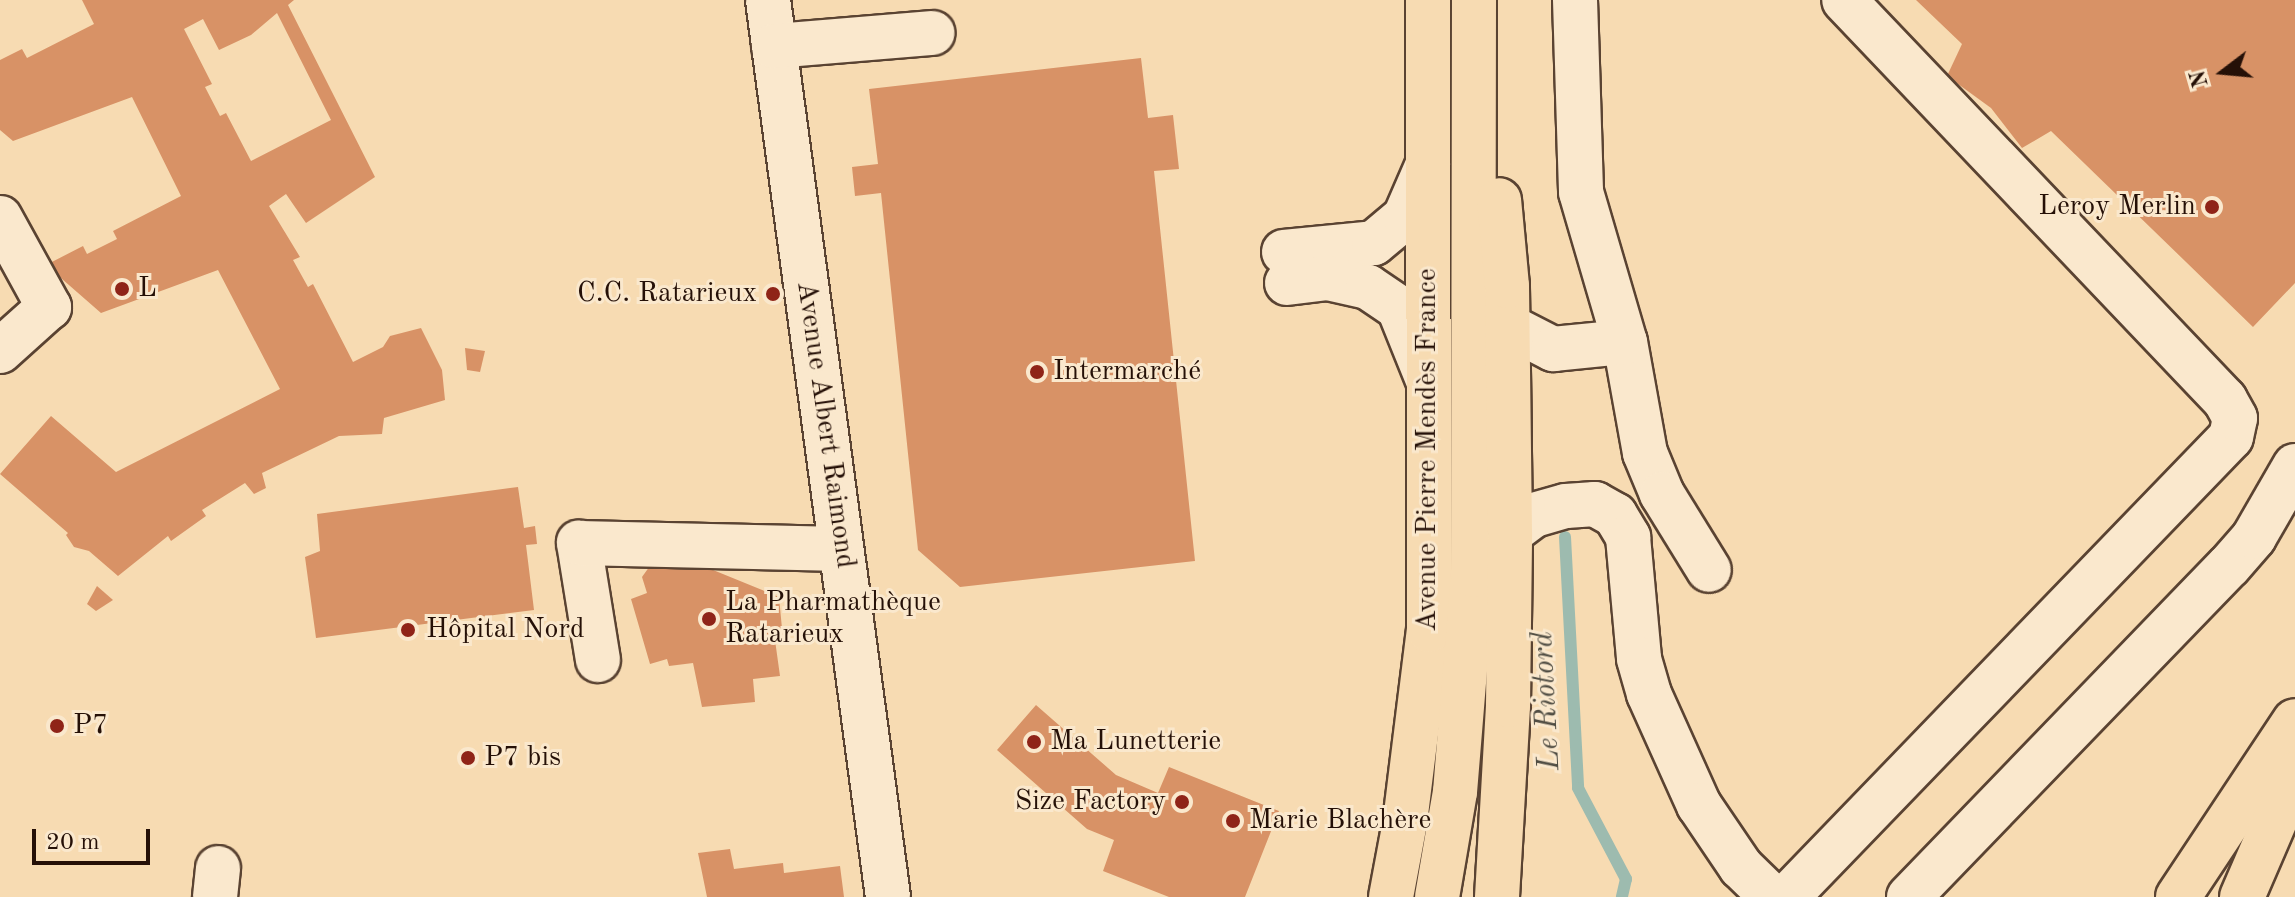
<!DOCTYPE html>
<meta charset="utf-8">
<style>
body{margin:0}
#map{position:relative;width:2295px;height:897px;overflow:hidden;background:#f7dbb2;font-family:"Old Standard TT",serif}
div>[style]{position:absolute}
.stream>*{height:12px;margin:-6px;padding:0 6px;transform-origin:6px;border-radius:6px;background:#9dbbaf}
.building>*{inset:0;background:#d89266}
.roads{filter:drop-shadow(2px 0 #5a4332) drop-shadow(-2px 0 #5a4332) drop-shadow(0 2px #5a4332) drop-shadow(0 -2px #5a4332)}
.minor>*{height:44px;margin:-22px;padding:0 22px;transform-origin:22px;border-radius:22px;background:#fae8cd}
.major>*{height:44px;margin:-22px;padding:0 22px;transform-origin:22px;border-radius:22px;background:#f7dbb2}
.highway>*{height:44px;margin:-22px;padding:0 22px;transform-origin:22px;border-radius:22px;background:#f7dbb2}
.dots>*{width:22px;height:22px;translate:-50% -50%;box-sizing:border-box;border:4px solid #fae8cd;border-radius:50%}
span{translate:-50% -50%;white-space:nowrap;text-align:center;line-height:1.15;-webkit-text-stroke:6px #fae8cd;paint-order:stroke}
.poi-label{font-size:28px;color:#251007}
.right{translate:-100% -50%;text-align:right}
.left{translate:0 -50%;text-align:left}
.street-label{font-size:28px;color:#251007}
.water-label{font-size:30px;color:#4f4c42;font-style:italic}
.north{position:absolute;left:2183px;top:32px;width:80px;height:80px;-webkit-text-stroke:6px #fae8cd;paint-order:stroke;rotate:254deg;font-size:22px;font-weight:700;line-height:32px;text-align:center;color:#251007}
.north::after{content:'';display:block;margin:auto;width:28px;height:36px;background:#251007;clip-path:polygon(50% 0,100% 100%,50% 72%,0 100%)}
.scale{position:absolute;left:32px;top:829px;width:118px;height:36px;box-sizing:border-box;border:4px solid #251007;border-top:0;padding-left:10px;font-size:24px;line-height:28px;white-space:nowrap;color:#251007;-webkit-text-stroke:6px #fae8cd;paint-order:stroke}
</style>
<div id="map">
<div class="stream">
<div style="left:1565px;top:537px;width:251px;rotate:87deg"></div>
<div style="left:1578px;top:788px;width:103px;rotate:62.2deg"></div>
<div style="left:1626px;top:879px;width:18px;rotate:103deg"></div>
</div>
<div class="building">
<div style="clip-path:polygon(evenodd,82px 0,294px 0,288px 5px,375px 177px,306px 223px,286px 194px,269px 206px,300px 257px,293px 260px,308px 287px,313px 284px,353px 362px,383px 347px,390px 336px,421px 328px,442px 370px,445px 400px,384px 418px,382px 434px,339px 436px,262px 473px,266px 488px,254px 494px,245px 483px,202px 510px,206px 516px,171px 541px,168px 536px,118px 576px,89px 551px,74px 547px,66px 535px,68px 533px,0 474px,51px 416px,116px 472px,280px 389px,218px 270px,101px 313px,46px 265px,83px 246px,87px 254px,117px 239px,113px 231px,181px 196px,132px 97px,13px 141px,0 130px,0 60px,22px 49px,27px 58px,94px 24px,82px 0,277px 13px,331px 120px,251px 161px,226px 113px,220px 116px,205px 87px,212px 84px,184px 29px,203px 19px,219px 50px,251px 35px,277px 13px)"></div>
<div style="clip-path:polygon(1916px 0,2295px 0,2295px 283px,2253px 327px,2051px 131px,2022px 148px,1991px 108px,1947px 76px,1962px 44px)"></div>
<div style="clip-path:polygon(1141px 58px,1148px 118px,1173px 115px,1179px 169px,1154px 171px,1195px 561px,960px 587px,918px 550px,881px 193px,855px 196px,852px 167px,878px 164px,869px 89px)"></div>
<div style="clip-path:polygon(465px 348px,485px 351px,480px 372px,467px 370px)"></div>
<div style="clip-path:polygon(518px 487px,524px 528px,535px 526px,537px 544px,526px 545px,534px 610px,316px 638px,305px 557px,320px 551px,317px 514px)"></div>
<div style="clip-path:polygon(691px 561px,779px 597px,783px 639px,775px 640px,780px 676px,753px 679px,755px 702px,702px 707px,693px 663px,669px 666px,667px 659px,650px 664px,631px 599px,647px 593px,642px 577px,652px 563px)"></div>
<div style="clip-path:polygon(97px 586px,113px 600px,96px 611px,87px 604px)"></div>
<div style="clip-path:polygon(1036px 705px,1116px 775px,1158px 793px,1169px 767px,1279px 811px,1245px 897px,1169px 897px,1103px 871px,1114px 840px,1087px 829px,997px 750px)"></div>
<div style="clip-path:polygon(730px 849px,734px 869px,783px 863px,784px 873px,840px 866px,844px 897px,707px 897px,698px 853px)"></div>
</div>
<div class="roads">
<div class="minor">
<div style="left:768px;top:0;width:905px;rotate:82.38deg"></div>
<div style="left:1575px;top:0;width:192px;rotate:88.2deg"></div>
<div style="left:1581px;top:192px;width:156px;rotate:73.7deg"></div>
<div style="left:1625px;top:342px;width:113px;rotate:79.8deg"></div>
<div style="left:1645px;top:453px;width:44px;rotate:67.5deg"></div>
<div style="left:1662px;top:494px;width:89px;rotate:58.3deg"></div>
<div style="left:774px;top:46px;width:159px;rotate:-4.7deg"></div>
<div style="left:0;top:218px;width:102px;rotate:61.2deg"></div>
<div style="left:49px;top:307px;width:66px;rotate:138.1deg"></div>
<div style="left:1284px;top:252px;width:90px;rotate:-5.7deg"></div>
<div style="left:1374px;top:243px;width:40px;rotate:-40deg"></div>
<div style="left:1405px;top:217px;width:58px;rotate:-66.5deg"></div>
<div style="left:1287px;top:283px;width:41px;rotate:-7deg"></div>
<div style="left:1328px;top:278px;width:41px;rotate:12.7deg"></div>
<div style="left:1368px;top:287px;width:37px;rotate:34deg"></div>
<div style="left:1399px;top:308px;width:78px;rotate:68.1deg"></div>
<div style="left:1508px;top:326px;width:51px;rotate:27.1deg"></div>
<div style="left:1553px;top:349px;width:72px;rotate:-5.6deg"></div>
<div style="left:1491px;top:560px;width:33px;rotate:-55deg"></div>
<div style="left:1510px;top:533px;width:30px;rotate:-37deg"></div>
<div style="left:1534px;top:515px;width:33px;rotate:-16deg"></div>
<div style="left:1566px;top:506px;width:29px;rotate:-4deg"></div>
<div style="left:1595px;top:504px;width:23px;rotate:29deg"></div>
<div style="left:1615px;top:515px;width:26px;rotate:59deg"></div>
<div style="left:1628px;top:537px;width:122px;rotate:84.8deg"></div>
<div style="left:1639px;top:659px;width:36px;rotate:74deg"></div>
<div style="left:1649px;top:694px;width:122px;rotate:65.8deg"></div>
<div style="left:1699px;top:805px;width:75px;rotate:55.9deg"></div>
<div style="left:1741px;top:867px;width:43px;rotate:44.1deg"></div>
<div style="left:598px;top:660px;width:119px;rotate:-99.2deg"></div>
<div style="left:579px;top:543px;width:262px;rotate:1.3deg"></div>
<div style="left:215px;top:897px;width:29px;rotate:-84deg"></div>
<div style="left:1787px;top:897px;width:639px;rotate:-46.01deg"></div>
<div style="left:2231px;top:437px;width:19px;rotate:-78deg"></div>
<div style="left:2235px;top:418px;width:21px;rotate:-119deg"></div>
<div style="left:2225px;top:400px;width:552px;rotate:-133.61deg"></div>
<div style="left:1909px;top:897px;width:460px;rotate:-46deg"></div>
<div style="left:2229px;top:566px;width:38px;rotate:-49deg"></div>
<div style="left:2254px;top:537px;width:82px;rotate:-60deg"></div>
</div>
<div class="major">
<div style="left:1391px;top:897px;width:76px;rotate:-79.4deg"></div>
<div style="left:1405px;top:822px;width:193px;rotate:-82.9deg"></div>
<div style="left:1429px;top:630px;width:630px;rotate:-90.09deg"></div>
<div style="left:1437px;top:897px;width:107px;rotate:-80.3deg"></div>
<div style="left:1455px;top:792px;width:218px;rotate:-85.3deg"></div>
<div style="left:1473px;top:575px;width:575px;rotate:-89.9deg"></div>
<div style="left:1497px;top:897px;width:192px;rotate:-86.7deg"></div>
<div style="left:1508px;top:705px;width:172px;rotate:-89.3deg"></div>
<div style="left:1510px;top:533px;width:247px;rotate:-90.7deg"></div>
<div style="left:1507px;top:286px;width:86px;rotate:-95.3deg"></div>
</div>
<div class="highway">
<div style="left:2178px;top:897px;width:211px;rotate:-56.4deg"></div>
<div style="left:2242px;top:897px;width:134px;rotate:-66.7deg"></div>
</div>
</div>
<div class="dots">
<div style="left:2212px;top:207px;background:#8f2418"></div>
<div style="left:122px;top:289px;background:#8f2418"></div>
<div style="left:773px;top:294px;background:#8f2418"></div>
<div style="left:1037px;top:372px;background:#8f2418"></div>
<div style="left:709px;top:619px;background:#8f2418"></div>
<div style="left:408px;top:630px;background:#8f2418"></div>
<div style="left:57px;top:726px;background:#8f2418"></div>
<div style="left:1034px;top:742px;background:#8f2418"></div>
<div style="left:468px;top:758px;background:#8f2418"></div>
<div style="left:1182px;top:802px;background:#8f2418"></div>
<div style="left:1233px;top:821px;background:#8f2418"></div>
</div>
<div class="poi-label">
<span class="right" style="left:2196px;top:207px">Leroy Merlin</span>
<span class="left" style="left:138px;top:289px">L</span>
<span class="right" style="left:757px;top:294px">C.C. Ratarieux</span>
<span class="left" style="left:1053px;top:372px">Intermarché</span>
<span class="left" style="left:725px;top:619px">La Pharmathèque<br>Ratarieux</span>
<span class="left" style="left:426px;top:630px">Hôpital Nord</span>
<span class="left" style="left:73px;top:726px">P7</span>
<span class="left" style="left:1050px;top:742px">Ma Lunetterie</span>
<span class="left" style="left:484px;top:758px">P7 bis</span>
<span class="right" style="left:1166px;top:802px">Size Factory</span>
<span class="left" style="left:1249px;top:821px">Marie Blachère</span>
</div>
<div class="street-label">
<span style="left:825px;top:425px;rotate:82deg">Avenue Albert Raimond</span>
<span style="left:1428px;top:450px;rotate:-90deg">Avenue Pierre Mendès France</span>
</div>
<div class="water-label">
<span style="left:1547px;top:701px;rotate:-93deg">Le Riotord</span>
</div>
<div class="north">N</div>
<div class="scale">20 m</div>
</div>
